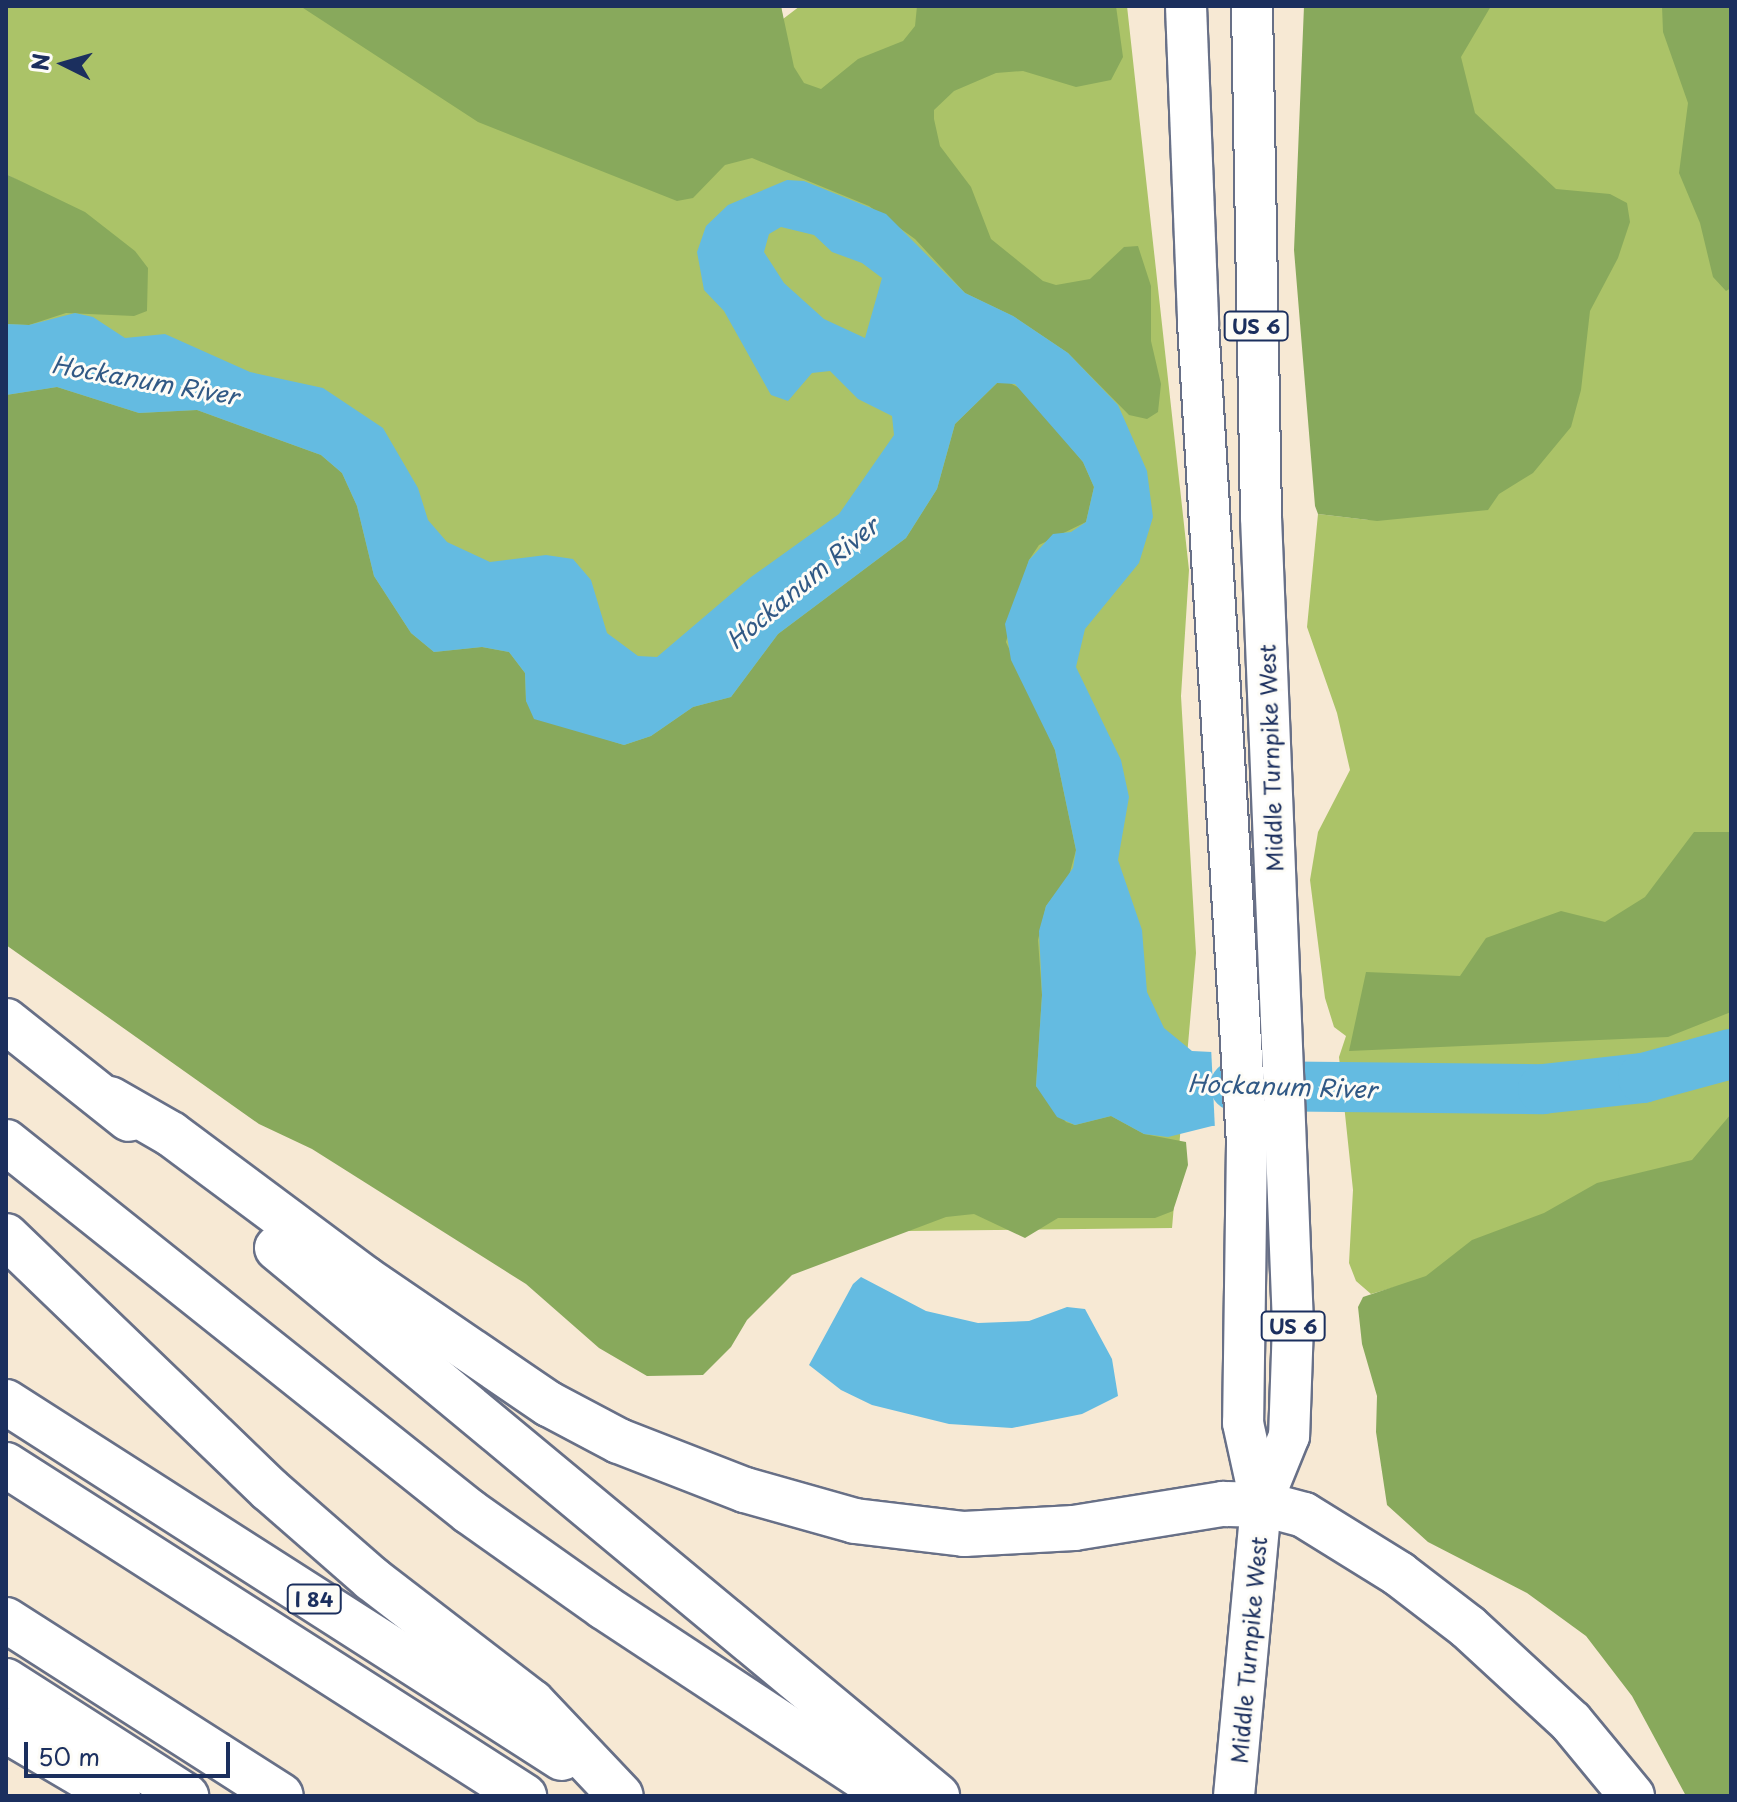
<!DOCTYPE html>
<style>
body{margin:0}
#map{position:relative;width:1737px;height:1802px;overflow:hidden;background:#f7e9d4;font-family:"Playpen Sans",sans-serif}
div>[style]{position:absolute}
.green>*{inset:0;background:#abc368}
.forest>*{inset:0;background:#88a95c}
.water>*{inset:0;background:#64bbe1}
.pier>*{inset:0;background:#f7e9d4}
.river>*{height:50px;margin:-25px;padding:0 25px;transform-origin:25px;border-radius:25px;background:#64bbe1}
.roads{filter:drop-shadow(2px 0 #687087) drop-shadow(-2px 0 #687087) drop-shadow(0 2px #687087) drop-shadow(0 -2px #687087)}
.primary>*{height:40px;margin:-20px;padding:0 20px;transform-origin:20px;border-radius:20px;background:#fff}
.motorway>*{height:44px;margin:-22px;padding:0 22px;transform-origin:22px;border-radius:22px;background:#fff}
span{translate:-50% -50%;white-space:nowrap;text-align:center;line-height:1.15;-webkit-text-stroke:6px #fdfcf7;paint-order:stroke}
.shield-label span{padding:2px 6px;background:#fdfcf7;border:2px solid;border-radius:6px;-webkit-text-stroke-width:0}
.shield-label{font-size:20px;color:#1b2f5e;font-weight:700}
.street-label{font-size:22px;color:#1b2f5e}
.water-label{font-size:24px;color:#315985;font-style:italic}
.frame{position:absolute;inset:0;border:8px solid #1b2f5e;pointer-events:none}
.north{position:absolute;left:24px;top:24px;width:80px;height:80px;-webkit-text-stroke:6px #fdfcf7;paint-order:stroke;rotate:275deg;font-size:22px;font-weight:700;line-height:32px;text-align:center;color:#1b2f5e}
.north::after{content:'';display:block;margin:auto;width:28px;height:36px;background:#1b2f5e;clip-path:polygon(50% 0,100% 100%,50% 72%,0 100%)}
.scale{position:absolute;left:24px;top:1742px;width:206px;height:36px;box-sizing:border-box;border:4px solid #1b2f5e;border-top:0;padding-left:10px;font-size:24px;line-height:28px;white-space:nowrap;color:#1b2f5e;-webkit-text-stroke:6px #fdfcf7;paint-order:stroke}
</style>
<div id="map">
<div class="green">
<div style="clip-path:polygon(6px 6px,781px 6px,783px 19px,800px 6px,1127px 6px,1189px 570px,1181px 696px,1196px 953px,1172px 1228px,819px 1232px,6px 826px,6px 229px,23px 183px,6px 174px)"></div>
<div style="clip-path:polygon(1346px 6px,1731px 6px,1731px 1676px,1402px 1285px,1371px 1294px,1356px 1281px,1349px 1263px,1353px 1190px,1339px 1057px,1346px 1036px,1334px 1027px,1325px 998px,1310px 880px,1318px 832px,1350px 770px,1337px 713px,1307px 627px,1318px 514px,1369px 520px)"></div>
</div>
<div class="forest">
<div style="clip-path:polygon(300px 6px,781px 6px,794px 67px,804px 83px,821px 89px,858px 59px,903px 41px,915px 26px,917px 6px,1116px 6px,1123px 57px,1111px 80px,1076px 87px,1023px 71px,996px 73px,954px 91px,934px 110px,934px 119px,940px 146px,971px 187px,991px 239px,1043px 281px,1056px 285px,1090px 279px,1124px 247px,1138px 246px,1151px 286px,1151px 341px,1161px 384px,1158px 412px,1147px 419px,1129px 415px,1068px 353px,1013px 316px,965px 293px,915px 239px,869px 206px,752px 158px,725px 165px,693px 198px,677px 201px,478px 122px)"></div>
<div style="clip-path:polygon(1304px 6px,1491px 6px,1461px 57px,1475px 113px,1556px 189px,1610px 194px,1627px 203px,1630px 222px,1618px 258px,1590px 311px,1581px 390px,1571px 427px,1533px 473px,1499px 494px,1488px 510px,1377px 521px,1318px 514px,1315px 506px,1294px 250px)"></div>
<div style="clip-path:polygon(1662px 6px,1731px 6px,1731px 288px,1726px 291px,1713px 277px,1700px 223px,1679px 173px,1688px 103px,1663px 32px)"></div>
<div style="clip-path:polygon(6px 174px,85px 212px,135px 251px,148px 268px,147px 311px,134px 316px,66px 313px,29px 325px,6px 324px)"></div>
<div style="clip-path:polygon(1006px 381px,1023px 390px,1083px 462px,1094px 487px,1086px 522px,1039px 545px,1029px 560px,1006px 642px,1055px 750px,1076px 850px,1069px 876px,1046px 906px,1038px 940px,1042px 995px,1036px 1086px,1066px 1122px,1075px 1125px,1111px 1116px,1144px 1134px,1186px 1142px,1188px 1165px,1173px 1211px,1155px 1218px,1058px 1218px,1025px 1238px,974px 1214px,946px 1217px,792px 1275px,747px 1320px,731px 1347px,703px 1375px,647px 1376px,599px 1348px,526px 1284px,312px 1149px,259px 1124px,6px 945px,6px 395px,57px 387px,139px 413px,197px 410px,321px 455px,342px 473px,357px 506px,374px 576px,411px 633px,434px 652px,482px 647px,509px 652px,525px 673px,526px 701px,545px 720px,624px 745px,651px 736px,693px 707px,731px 697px,778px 634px,906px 538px,937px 489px,955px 424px,997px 383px)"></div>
<div style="clip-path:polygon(1694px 832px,1731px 832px,1731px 1012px,1668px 1037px,1349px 1051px,1366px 972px,1460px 976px,1486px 938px,1561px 911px,1605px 922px,1645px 897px)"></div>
<div style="clip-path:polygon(1731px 1114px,1731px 1796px,1686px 1796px,1632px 1696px,1586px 1636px,1527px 1593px,1428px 1542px,1387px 1505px,1376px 1432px,1377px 1396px,1362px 1344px,1358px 1307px,1363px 1297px,1426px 1276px,1472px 1240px,1544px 1213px,1597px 1183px,1692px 1160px)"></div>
</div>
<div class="water">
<div style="clip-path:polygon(evenodd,787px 180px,804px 181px,886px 214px,965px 293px,1013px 316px,1068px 353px,1118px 405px,1147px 471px,1153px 517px,1139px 563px,1085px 629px,1076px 667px,1121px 760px,1129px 797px,1118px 860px,1142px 930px,1147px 992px,1164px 1028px,1192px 1051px,1232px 1053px,1245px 1125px,1212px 1126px,1168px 1137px,1144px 1134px,1111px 1116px,1075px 1125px,1057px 1117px,1036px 1086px,1042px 995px,1039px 931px,1046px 906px,1073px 868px,1076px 850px,1055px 750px,1011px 660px,1005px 624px,1029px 560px,1053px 534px,1071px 532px,1086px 522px,1094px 487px,1083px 462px,1015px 384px,997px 383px,955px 424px,937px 489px,906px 538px,778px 634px,731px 697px,693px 707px,651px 736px,624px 745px,534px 719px,526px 701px,525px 673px,509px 652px,482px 647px,434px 652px,411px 633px,374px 576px,357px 506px,342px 473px,321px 455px,197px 410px,139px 413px,57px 387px,6px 395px,6px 324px,29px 325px,75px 313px,93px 317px,125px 338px,165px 334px,250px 372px,323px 388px,383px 428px,418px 488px,428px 520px,447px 542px,490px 562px,546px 555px,573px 559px,591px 580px,607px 633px,638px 656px,657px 657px,751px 577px,839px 514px,894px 435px,892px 416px,858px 399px,830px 371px,812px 373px,788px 401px,771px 395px,724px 311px,704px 290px,697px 252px,706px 226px,728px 205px,787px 180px,781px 227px,814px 235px,832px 252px,862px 263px,882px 278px,865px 338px,824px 319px,784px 283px,764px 252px,769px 234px,781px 227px)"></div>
<div style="clip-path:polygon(861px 1277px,926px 1311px,978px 1323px,1029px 1321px,1067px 1307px,1085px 1309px,1112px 1359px,1118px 1396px,1082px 1414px,1012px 1428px,949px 1424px,872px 1405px,841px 1390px,809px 1365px,853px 1284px)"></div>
</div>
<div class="pier">
<div style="clip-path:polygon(1211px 1046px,1232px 1050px,1245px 1129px,1215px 1130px)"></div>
</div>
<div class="river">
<div style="left:1235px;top:1086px;width:308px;rotate:0.6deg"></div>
<div style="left:1543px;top:1089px;width:101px;rotate:-6.3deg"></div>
<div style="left:1643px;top:1078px;width:91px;rotate:-15.3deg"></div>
</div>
<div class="roads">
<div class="primary">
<div style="left:1186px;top:6px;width:317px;rotate:87.8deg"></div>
<div style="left:1198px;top:323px;width:822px;rotate:86.58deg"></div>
<div style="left:1247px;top:1144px;width:279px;rotate:90.8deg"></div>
<div style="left:1243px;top:1423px;width:84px;rotate:77.6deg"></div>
<div style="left:1261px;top:1505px;width:292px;rotate:95.3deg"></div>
<div style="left:1252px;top:6px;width:511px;rotate:88.99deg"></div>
<div style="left:1261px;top:517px;width:808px;rotate:87.73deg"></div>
<div style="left:1293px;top:1324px;width:112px;rotate:92deg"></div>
<div style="left:1289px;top:1436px;width:74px;rotate:112.1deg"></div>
</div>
<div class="motorway">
<div style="left:6px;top:1021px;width:157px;rotate:38.5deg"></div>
<div style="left:110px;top:1099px;width:70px;rotate:29.8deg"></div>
<div style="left:171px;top:1134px;width:241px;rotate:36.7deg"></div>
<div style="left:364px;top:1278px;width:224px;rotate:34.3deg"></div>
<div style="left:549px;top:1404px;width:79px;rotate:27.9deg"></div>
<div style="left:619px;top:1441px;width:135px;rotate:21.3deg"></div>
<div style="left:745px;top:1490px;width:114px;rotate:15.7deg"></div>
<div style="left:855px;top:1521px;width:110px;rotate:6.8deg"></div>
<div style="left:964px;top:1534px;width:110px;rotate:-3.1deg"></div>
<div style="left:1074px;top:1528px;width:151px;rotate:-9.2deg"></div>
<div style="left:1223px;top:1504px;width:44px;rotate:1.3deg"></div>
<div style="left:1267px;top:1505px;width:38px;rotate:15deg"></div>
<div style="left:1304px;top:1515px;width:112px;rotate:31.8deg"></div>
<div style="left:1399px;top:1574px;width:87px;rotate:37.5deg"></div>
<div style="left:1468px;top:1627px;width:140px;rotate:42.7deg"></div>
<div style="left:1571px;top:1722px;width:96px;rotate:50.5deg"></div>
<div style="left:6px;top:1142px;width:593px;rotate:38.57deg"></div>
<div style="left:470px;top:1512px;width:164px;rotate:35.3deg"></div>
<div style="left:604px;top:1607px;width:344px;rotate:33.4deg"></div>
<div style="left:6px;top:1236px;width:366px;rotate:43.9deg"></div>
<div style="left:270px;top:1490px;width:135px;rotate:41.1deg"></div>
<div style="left:372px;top:1579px;width:202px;rotate:37.6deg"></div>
<div style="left:532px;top:1702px;width:129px;rotate:46.6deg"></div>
<div style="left:277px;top:1248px;width:858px;rotate:39.7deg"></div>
<div style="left:6px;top:1402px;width:660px;rotate:32.63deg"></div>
<div style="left:6px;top:1465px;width:615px;rotate:32.58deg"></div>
<div style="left:6px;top:1620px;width:326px;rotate:32.6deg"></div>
<div style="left:6px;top:1681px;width:214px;rotate:32.6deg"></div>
<div style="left:6px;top:1730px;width:130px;rotate:30.5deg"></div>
</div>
</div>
<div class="shield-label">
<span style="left:1256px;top:326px">US 6</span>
<span style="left:1293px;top:1326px">US 6</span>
<span style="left:314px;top:1599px">I 84</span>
</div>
<div class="street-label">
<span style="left:1270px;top:758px;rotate:-92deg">Middle Turnpike West</span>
<span style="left:1248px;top:1650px;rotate:-85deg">Middle Turnpike West</span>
</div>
<div class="water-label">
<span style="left:145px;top:380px;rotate:10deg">Hockanum River</span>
<span style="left:802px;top:583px;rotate:-40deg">Hockanum River</span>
<span style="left:1282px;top:1086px;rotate:2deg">Hockanum River</span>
</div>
<div class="frame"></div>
<div class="north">N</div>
<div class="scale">50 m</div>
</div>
